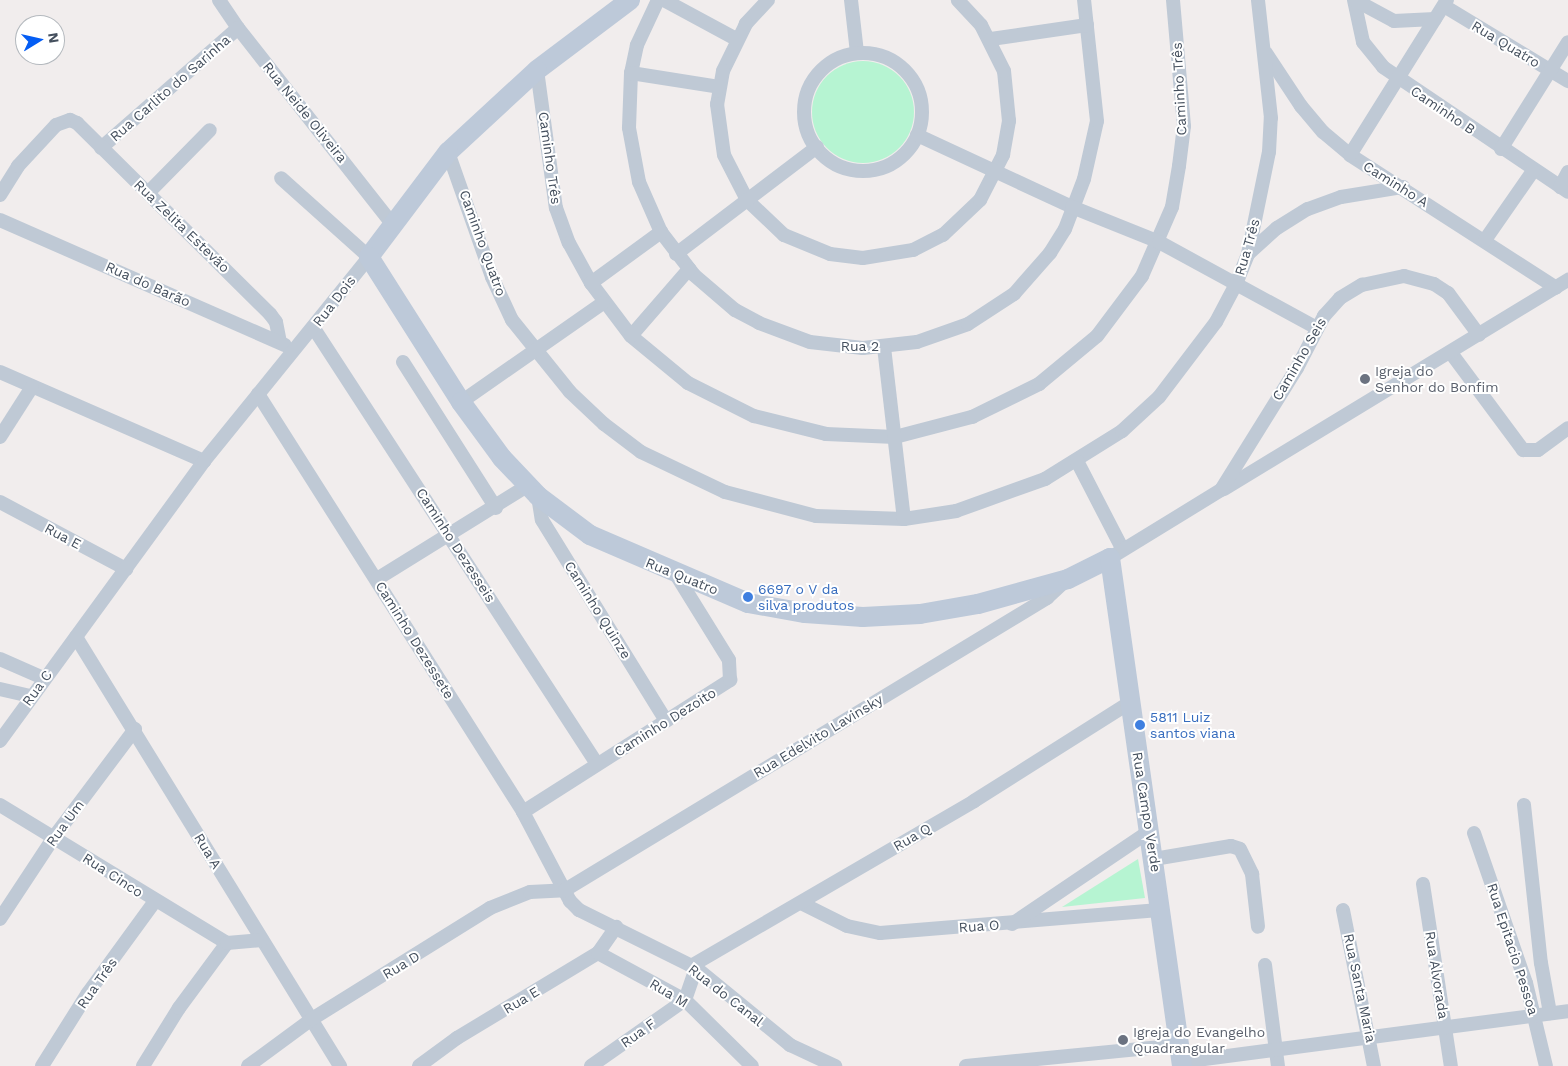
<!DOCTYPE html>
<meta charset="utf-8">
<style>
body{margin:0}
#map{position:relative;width:1568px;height:1066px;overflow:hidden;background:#f1eded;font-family:"Work Sans",sans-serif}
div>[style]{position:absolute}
.green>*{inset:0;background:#b6f4d2}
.round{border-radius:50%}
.street>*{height:14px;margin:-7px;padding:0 7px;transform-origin:7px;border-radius:7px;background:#bfc9d5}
.street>.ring{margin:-7px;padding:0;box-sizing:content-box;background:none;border:14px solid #bfc9d5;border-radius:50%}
.secondary>*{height:20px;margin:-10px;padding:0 10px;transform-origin:10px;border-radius:10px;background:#bdc9d9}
.dots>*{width:14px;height:14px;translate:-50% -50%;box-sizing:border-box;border:2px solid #fff;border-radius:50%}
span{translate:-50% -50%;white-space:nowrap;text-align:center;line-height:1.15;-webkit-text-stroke:4px #fff;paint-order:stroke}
.street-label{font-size:14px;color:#444f5d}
.worship-label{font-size:14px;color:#5b616d}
.left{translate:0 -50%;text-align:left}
.shop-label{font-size:14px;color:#366cbe}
.north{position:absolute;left:15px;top:15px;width:50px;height:50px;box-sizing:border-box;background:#fff;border:1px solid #b4b9be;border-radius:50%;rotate:81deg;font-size:14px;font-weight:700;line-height:20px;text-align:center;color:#444f5d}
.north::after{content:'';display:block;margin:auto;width:18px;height:22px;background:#045df4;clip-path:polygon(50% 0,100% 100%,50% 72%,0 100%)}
</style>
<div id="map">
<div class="green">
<div class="round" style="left:812px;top:61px;width:102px;height:102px"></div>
<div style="clip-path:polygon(1138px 859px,1145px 898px,1062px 907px)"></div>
</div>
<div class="street">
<div style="left:219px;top:0;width:34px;rotate:56deg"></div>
<div style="left:238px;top:28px;width:249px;rotate:51.8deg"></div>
<div style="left:658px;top:0;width:50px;rotate:115deg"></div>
<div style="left:637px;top:45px;width:29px;rotate:102deg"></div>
<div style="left:631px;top:73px;width:55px;rotate:92.1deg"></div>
<div style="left:629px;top:128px;width:55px;rotate:79.5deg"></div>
<div style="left:639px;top:182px;width:55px;rotate:66.3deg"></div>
<div style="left:661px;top:232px;width:54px;rotate:52.5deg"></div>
<div style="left:694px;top:275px;width:54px;rotate:40.5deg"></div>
<div style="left:735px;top:310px;width:27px;rotate:28deg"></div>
<div style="left:759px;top:323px;width:54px;rotate:20.4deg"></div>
<div style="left:810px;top:342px;width:53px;rotate:6.5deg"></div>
<div style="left:863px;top:348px;width:54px;rotate:-6.3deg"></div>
<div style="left:917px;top:342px;width:54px;rotate:-19.4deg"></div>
<div style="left:968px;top:324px;width:55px;rotate:-33.1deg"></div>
<div style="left:1014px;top:294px;width:55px;rotate:-48.7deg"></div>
<div style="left:1050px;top:253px;width:28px;rotate:-58deg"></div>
<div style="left:1065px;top:229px;width:53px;rotate:-69.2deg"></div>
<div style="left:1084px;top:179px;width:59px;rotate:-77.4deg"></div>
<div style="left:1097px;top:121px;width:122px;rotate:-96.1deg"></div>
<div style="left:664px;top:0;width:82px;rotate:28.4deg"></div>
<div style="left:768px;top:0;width:33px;rotate:133deg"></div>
<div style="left:746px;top:24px;width:52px;rotate:116.1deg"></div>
<div style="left:723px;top:71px;width:34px;rotate:100deg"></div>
<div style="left:717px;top:104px;width:51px;rotate:82.2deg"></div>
<div style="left:724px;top:155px;width:51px;rotate:62.9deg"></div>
<div style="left:747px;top:200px;width:51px;rotate:43.4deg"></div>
<div style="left:784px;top:235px;width:50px;rotate:22.4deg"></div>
<div style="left:830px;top:254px;width:33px;rotate:7deg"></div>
<div style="left:863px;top:258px;width:51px;rotate:-9.1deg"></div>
<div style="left:913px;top:250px;width:34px;rotate:-27deg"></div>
<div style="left:943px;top:235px;width:51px;rotate:-43.4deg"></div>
<div style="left:980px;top:200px;width:51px;rotate:-62.9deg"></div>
<div style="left:1003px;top:155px;width:35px;rotate:-80deg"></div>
<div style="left:1009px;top:121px;width:50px;rotate:-95.7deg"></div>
<div style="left:1004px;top:71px;width:51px;rotate:-116.6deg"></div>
<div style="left:981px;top:25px;width:34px;rotate:-133deg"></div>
<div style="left:851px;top:0;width:53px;rotate:83.5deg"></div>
<div style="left:1354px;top:0;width:43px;rotate:77.9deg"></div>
<div style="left:1363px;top:42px;width:32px;rotate:51deg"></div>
<div style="left:1383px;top:67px;width:223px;rotate:34deg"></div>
<div style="left:1355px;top:0;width:44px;rotate:28.3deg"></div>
<div style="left:1394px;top:21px;width:41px;rotate:-2.8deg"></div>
<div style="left:1444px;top:6px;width:145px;rotate:31.2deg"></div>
<div style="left:991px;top:39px;width:97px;rotate:-8.3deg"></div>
<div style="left:1266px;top:53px;width:64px;rotate:56.6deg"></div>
<div style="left:1301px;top:106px;width:34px;rotate:50deg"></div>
<div style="left:1323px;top:132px;width:35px;rotate:40deg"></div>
<div style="left:1350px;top:155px;width:245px;rotate:32.8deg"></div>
<div class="ring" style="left:804px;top:53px;width:104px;height:104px"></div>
<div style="left:537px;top:70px;width:139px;rotate:82.2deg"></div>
<div style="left:556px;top:208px;width:37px;rotate:70deg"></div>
<div style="left:569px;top:243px;width:46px;rotate:61.2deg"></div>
<div style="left:591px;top:283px;width:66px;rotate:53deg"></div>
<div style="left:631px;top:336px;width:74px;rotate:39.5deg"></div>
<div style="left:688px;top:383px;width:74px;rotate:26.6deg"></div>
<div style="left:754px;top:416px;width:74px;rotate:14deg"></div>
<div style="left:826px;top:434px;width:69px;rotate:2.5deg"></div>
<div style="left:895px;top:437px;width:80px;rotate:-14.6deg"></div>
<div style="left:972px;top:417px;width:75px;rotate:-26.2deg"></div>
<div style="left:1039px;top:384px;width:75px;rotate:-39.6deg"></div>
<div style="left:1097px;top:336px;width:75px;rotate:-53.1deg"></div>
<div style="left:1142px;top:276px;width:75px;rotate:-66.5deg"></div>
<div style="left:1172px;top:207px;width:42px;rotate:-80.3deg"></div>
<div style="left:1179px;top:166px;width:40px;rotate:-82.9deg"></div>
<div style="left:1184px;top:126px;width:126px;rotate:-95deg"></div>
<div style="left:631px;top:73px;width:89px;rotate:9deg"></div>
<div style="left:917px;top:135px;width:171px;rotate:24.9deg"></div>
<div style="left:1072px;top:207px;width:94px;rotate:21.9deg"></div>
<div style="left:1159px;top:242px;width:180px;rotate:28.6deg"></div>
<div style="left:101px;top:148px;width:182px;rotate:-41.2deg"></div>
<div style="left:1501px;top:149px;width:126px;rotate:-57.9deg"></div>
<div style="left:448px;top:152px;width:133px;rotate:70.6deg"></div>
<div style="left:492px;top:277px;width:47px;rotate:65.1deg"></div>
<div style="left:512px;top:320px;width:92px;rotate:51.1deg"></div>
<div style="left:570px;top:392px;width:47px;rotate:43.3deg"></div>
<div style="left:604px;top:424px;width:46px;rotate:37.1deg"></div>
<div style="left:641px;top:452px;width:93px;rotate:25.5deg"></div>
<div style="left:725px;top:492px;width:94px;rotate:14.8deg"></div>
<div style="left:816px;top:516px;width:88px;rotate:2deg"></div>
<div style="left:904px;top:519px;width:53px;rotate:-8.7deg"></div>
<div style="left:956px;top:511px;width:95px;rotate:-19.8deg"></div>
<div style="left:1045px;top:479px;width:91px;rotate:-31.9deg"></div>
<div style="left:1122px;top:431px;width:50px;rotate:-42.6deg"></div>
<div style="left:1159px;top:397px;width:94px;rotate:-52.8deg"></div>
<div style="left:1216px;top:322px;width:43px;rotate:-62.2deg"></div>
<div style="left:1236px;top:284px;width:32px;rotate:-68deg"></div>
<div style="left:1248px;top:254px;width:104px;rotate:-78.4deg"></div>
<div style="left:1269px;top:152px;width:34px;rotate:-87deg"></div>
<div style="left:1271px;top:118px;width:119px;rotate:-96.3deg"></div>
<div style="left:1350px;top:155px;width:183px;rotate:-58deg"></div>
<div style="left:1560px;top:187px;width:17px;rotate:-62deg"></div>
<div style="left:148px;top:193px;width:88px;rotate:-45.5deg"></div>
<div style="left:0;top:195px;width:34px;rotate:-58deg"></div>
<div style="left:18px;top:166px;width:56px;rotate:-47.2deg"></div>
<div style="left:56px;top:125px;width:15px;rotate:-20deg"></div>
<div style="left:70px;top:120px;width:8px;rotate:23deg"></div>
<div style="left:77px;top:123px;width:272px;rotate:44.7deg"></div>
<div style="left:270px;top:314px;width:10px;rotate:53deg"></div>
<div style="left:276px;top:322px;width:20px;rotate:79deg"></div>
<div style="left:0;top:220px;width:311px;rotate:23.7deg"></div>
<div style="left:1485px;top:240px;width:84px;rotate:-55.2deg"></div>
<div style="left:676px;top:254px;width:177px;rotate:-37.2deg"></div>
<div style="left:1248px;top:254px;width:39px;rotate:-42deg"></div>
<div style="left:1277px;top:228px;width:36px;rotate:-32deg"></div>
<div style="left:1308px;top:209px;width:35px;rotate:-20deg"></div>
<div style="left:1341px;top:197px;width:63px;rotate:-9.2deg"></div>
<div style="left:591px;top:283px;width:87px;rotate:-36.1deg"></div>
<div style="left:313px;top:327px;width:521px;rotate:56.98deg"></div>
<div style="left:631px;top:336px;width:89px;rotate:-49.1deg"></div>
<div style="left:884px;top:347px;width:173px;rotate:83.4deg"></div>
<div style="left:1451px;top:353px;width:121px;rotate:53.4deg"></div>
<div style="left:1523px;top:450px;width:15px"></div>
<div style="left:1538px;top:450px;width:37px;rotate:-36deg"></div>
<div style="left:403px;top:362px;width:173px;rotate:57.5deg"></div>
<div style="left:0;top:372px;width:223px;rotate:23.6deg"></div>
<div style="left:258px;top:394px;width:495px;rotate:57.6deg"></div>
<div style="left:523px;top:812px;width:101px;rotate:62.2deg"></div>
<div style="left:570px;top:901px;width:13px;rotate:45deg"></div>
<div style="left:579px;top:910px;width:131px;rotate:26.4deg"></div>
<div style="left:696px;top:968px;width:122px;rotate:39.3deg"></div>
<div style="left:790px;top:1045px;width:50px;rotate:25deg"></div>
<div style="left:461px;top:402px;width:173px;rotate:-34.9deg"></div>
<div style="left:0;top:437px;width:59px;rotate:-57.4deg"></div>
<div style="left:1077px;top:461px;width:98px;rotate:62.7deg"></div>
<div style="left:1224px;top:489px;width:403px;rotate:-31.3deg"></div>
<div style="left:538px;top:496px;width:24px;rotate:81deg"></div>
<div style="left:542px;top:520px;width:236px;rotate:58.3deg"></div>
<div style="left:0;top:502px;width:143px;rotate:28deg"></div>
<div style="left:1110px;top:558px;width:130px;rotate:-31.5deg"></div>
<div style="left:1221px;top:490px;width:144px;rotate:-58.1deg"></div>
<div style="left:1297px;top:368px;width:59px;rotate:-62.6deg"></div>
<div style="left:1324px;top:316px;width:24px;rotate:-48deg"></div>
<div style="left:1340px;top:298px;width:26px;rotate:-31deg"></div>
<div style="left:1362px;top:285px;width:43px;rotate:-12.1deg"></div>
<div style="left:1404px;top:276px;width:31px;rotate:15deg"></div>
<div style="left:1434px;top:284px;width:17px;rotate:33deg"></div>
<div style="left:1448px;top:293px;width:52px;rotate:53.6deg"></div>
<div style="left:377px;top:579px;width:176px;rotate:-31.8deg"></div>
<div style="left:76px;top:637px;width:504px;rotate:58.39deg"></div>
<div style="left:0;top:659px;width:47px;rotate:23.8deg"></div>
<div style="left:0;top:689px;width:31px;rotate:13deg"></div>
<div style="left:0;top:741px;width:346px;rotate:-53.9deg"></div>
<div style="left:204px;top:461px;width:262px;rotate:-51deg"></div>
<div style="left:369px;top:257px;width:118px;rotate:-138.1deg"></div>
<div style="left:0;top:805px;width:266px;rotate:31.3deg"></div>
<div style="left:1524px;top:805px;width:159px;rotate:83.9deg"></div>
<div style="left:1541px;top:963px;width:51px;rotate:79.8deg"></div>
<div style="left:523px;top:812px;width:246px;rotate:-32.5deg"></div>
<div style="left:730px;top:680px;width:20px;rotate:-93deg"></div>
<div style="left:729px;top:660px;width:102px;rotate:-121.8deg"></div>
<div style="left:1474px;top:833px;width:159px;rotate:70.9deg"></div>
<div style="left:1526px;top:983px;width:85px;rotate:76.5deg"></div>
<div style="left:1154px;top:859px;width:78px;rotate:-9.6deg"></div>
<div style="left:1231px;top:846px;width:9px;rotate:18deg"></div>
<div style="left:1240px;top:849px;width:28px;rotate:64deg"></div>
<div style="left:1252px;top:874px;width:53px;rotate:83.5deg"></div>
<div style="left:1423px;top:884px;width:184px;rotate:81.3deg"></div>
<div style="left:801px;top:903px;width:51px;rotate:26.6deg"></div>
<div style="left:847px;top:926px;width:34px;rotate:12deg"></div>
<div style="left:880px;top:933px;width:283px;rotate:-4.7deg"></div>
<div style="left:1343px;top:910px;width:159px;rotate:78.8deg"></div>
<div style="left:0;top:919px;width:98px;rotate:-56.6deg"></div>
<div style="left:54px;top:837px;width:135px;rotate:-53.1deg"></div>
<div style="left:1012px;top:924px;width:166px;rotate:-34deg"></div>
<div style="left:598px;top:953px;width:99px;rotate:28.4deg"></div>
<div style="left:685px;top:1000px;width:94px;rotate:44.6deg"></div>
<div style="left:1265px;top:965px;width:102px;rotate:82.7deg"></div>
<div style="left:691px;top:966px;width:328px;rotate:-30.2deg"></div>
<div style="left:974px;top:801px;width:183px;rotate:-32.3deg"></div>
<div style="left:1182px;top:1062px;width:389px;rotate:-7.5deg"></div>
<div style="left:42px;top:1066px;width:86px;rotate:-57.8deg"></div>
<div style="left:88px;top:993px;width:114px;rotate:-53.9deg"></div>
<div style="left:143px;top:1066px;width:68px;rotate:-58.2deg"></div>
<div style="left:179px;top:1008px;width:81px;rotate:-53.6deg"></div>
<div style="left:227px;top:943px;width:35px;rotate:-5deg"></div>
<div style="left:248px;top:1066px;width:79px;rotate:-36.3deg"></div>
<div style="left:312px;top:1019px;width:210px;rotate:-31.9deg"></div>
<div style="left:490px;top:908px;width:43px;rotate:-21.8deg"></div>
<div style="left:530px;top:892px;width:35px;rotate:-3deg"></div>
<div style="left:565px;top:890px;width:564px;rotate:-31.21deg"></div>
<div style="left:1047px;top:598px;width:25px;rotate:-43deg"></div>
<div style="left:419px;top:1066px;width:47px;rotate:-36.4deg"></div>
<div style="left:457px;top:1038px;width:165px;rotate:-31.1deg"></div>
<div style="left:598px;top:953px;width:32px;rotate:-55deg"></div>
<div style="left:591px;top:1066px;width:115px;rotate:-35.1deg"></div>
<div style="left:685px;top:1000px;width:34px;rotate:-71deg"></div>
<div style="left:966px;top:1066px;width:214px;rotate:-5.6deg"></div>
</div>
<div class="secondary">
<div style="left:630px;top:0;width:116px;rotate:143deg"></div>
<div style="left:537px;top:70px;width:121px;rotate:137.3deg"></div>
<div style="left:448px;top:152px;width:131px;rotate:127deg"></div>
<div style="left:369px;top:257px;width:172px;rotate:57.6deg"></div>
<div style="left:461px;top:402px;width:69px;rotate:53.8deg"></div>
<div style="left:502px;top:458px;width:52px;rotate:46.5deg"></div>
<div style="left:538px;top:496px;width:65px;rotate:36.9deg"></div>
<div style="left:590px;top:535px;width:172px;rotate:23.3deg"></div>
<div style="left:748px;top:603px;width:58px;rotate:10deg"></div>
<div style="left:805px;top:613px;width:58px;rotate:3.9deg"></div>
<div style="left:863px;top:617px;width:57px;rotate:-3deg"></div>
<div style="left:920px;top:614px;width:59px;rotate:-9.8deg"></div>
<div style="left:978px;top:604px;width:93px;rotate:-15.5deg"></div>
<div style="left:1068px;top:579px;width:47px;rotate:-26.6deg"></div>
<div style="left:1110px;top:558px;width:513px;rotate:81.93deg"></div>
</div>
<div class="dots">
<div style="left:1365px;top:379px;background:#6b7280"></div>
<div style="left:748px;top:597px;background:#3f7fe0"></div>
<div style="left:1140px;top:725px;background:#3f7fe0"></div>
<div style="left:1123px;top:1040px;background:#6b7280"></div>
</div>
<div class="street-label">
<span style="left:1506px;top:44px;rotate:31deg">Rua Quatro</span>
<span style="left:170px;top:88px;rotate:-41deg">Rua Carlito do Sarinha</span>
<span style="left:1179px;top:89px;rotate:-93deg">Caminho Três</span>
<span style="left:1443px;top:110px;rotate:34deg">Caminho B</span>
<span style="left:305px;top:112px;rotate:51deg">Rua Neide Oliveira</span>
<span style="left:550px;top:158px;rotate:82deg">Caminho Três</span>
<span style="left:1396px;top:184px;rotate:32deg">Caminho A</span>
<span style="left:182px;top:226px;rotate:44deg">Rua Zelita Estevão</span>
<span style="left:483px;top:243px;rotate:70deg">Caminho Quatro</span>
<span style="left:1247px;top:247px;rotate:-74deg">Rua Três</span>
<span style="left:148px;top:284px;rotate:24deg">Rua do Barão</span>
<span style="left:334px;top:301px;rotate:-52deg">Rua Dois</span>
<span style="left:860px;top:346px">Rua 2</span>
<span style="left:1299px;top:359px;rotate:-60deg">Caminho Seis</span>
<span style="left:63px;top:536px;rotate:28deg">Rua E</span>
<span style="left:456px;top:545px;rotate:57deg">Caminho Dezesseis</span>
<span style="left:682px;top:576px;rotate:22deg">Rua Quatro</span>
<span style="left:598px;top:610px;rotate:58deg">Caminho Quinze</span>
<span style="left:415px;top:640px;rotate:58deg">Caminho Dezessete</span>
<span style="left:37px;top:688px;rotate:-54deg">Rua C</span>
<span style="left:665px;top:722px;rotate:-32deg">Caminho Dezoito</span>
<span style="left:818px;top:736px;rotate:-31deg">Rua Edelvito Lavinsky</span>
<span style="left:1147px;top:812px;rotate:81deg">Rua Campo Verde</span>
<span style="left:65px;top:823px;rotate:-54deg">Rua Um</span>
<span style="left:912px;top:837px;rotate:-30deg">Rua Q</span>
<span style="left:208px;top:851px;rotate:59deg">Rua A</span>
<span style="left:113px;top:875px;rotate:33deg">Rua Cinco</span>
<span style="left:979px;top:926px;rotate:-4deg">Rua O</span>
<span style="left:1513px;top:949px;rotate:72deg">Rua Epitacio Pessoa</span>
<span style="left:401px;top:965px;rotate:-31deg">Rua D</span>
<span style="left:1437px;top:975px;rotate:81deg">Rua Alvorada</span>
<span style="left:97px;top:983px;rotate:-55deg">Rua Três</span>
<span style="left:1360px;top:988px;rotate:78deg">Rua Santa Maria</span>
<span style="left:669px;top:993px;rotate:31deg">Rua M</span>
<span style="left:726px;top:995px;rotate:38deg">Rua do Canal</span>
<span style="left:521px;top:1000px;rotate:-31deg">Rua E</span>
<span style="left:638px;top:1033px;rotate:-35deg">Rua F</span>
</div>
<div class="worship-label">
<span class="left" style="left:1375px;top:379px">Igreja do<br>Senhor do Bonfim</span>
<span class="left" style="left:1133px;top:1040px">Igreja do Evangelho<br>Quadrangular</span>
</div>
<div class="shop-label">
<span class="left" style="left:758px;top:597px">6697 o V da<br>silva produtos</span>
<span class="left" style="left:1150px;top:725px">5811 Luiz<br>santos viana</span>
</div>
<div class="north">N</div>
</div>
